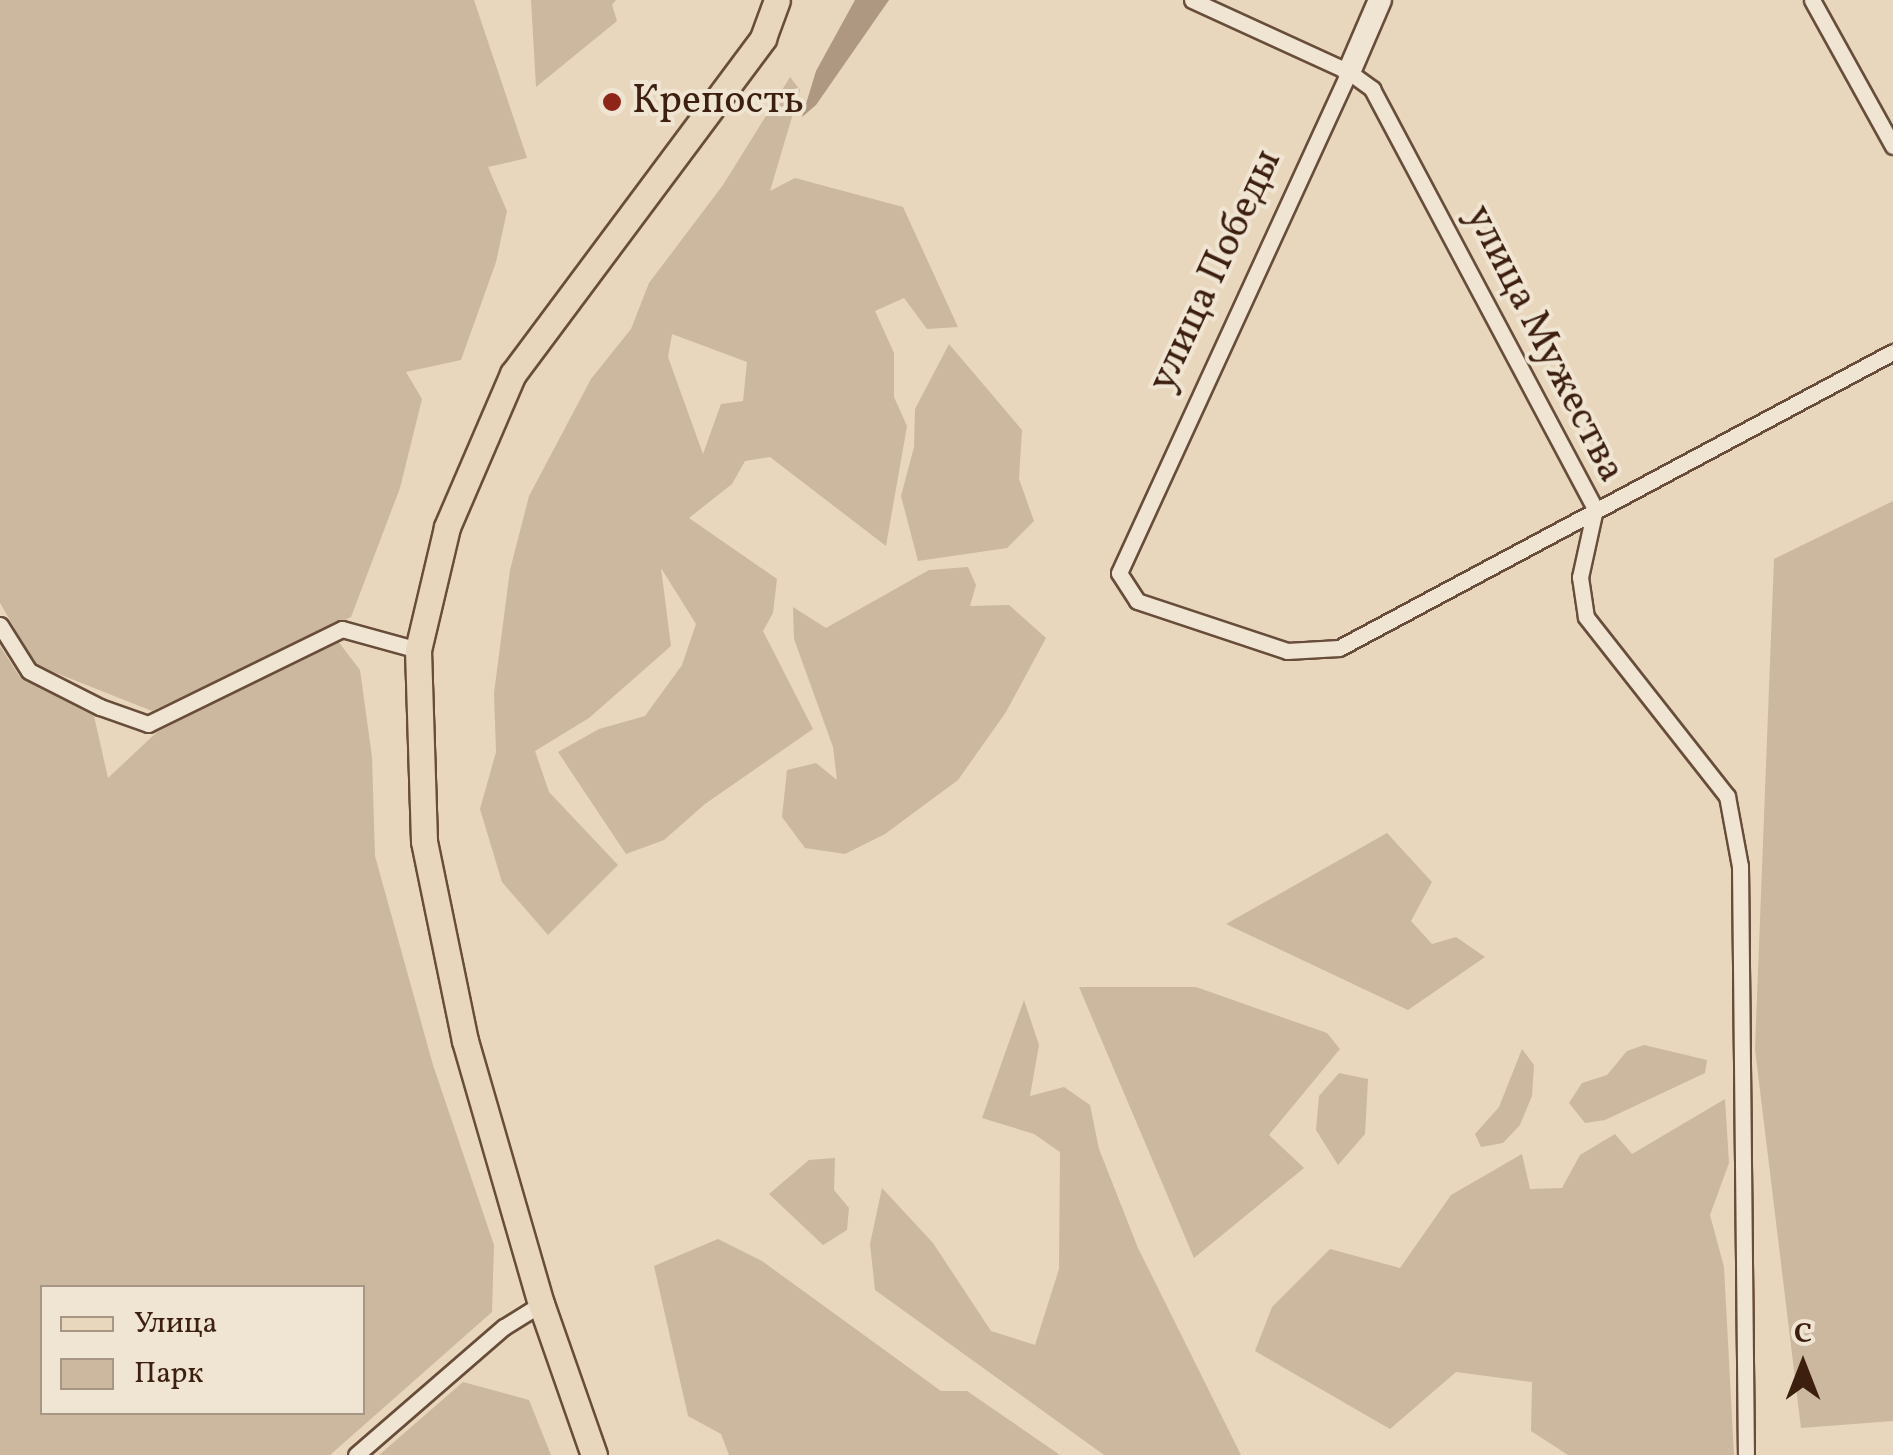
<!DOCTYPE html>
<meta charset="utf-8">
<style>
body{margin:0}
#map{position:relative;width:1893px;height:1455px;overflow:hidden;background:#e8d7bc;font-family:Vollkorn,serif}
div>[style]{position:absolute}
.green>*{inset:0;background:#cbb89f}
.water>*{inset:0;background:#ae9881}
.roads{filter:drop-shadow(2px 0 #684d3a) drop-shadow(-2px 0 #684d3a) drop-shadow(0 2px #684d3a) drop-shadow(0 -2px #684d3a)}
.street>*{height:15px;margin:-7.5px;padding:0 7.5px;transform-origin:7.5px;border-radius:7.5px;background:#f0e5d3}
.secondary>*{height:22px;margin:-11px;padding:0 11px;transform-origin:11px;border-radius:11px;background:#f0e5d3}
.primary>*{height:25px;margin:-12.5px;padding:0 12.5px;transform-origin:12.5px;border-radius:12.5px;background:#e8d7bc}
.dots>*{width:28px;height:28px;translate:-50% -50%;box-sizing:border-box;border:5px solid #f0e5d3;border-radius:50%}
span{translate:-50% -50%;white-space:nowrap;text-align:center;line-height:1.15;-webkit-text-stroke:8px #f0e5d3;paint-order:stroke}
.poi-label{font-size:40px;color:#3d1f0f}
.left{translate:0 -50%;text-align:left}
.street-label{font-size:40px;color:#3d1f0f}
.legend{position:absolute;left:40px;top:1285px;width:325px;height:130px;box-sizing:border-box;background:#f0e5d3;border:2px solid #a89685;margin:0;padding:12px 18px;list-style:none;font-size:30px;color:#3d1f0f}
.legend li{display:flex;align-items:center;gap:20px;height:50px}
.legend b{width:50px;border:2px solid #a89685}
.north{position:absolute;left:1753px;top:1315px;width:100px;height:100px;-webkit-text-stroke:8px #f0e5d3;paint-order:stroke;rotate:0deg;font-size:28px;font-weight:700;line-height:40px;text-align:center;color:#3d1f0f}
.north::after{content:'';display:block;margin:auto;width:35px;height:45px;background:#3d1f0f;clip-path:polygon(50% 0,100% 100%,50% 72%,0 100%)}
</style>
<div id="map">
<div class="green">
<div style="clip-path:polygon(0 0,474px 0,527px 158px,488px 167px,507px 211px,496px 262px,461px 360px,406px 372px,422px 399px,400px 488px,351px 617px,152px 711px,36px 665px,0 603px)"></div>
<div style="clip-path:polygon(531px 0,616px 0,612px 5px,617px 21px,536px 87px)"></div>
<div style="clip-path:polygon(evenodd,790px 77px,800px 90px,770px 191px,795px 178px,903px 207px,958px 327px,927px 329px,904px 298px,875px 311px,894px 353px,894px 397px,907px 426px,886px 546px,770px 457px,745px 461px,732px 484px,689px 518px,777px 579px,773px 613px,763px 631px,813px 729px,705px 804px,664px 840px,626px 854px,558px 752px,599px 729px,645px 716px,682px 665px,696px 624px,661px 568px,671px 646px,589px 718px,535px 751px,549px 792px,618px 865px,548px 935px,502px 882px,480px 809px,496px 752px,494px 693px,510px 570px,529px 496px,591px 379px,631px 329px,649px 283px,723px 185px,790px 77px,672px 334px,747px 362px,743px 401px,721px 404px,703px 454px,668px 357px,672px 334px)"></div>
<div style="clip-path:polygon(949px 344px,1022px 430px,1019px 479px,1034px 521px,1007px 548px,918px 561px,901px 496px,914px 447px,915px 409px)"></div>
<div style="clip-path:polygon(1893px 501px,1893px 1421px,1801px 1428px,1755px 1049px,1774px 559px)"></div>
<div style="clip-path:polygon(968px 567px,976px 585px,970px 606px,1009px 605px,1046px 638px,1006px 712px,958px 780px,885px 834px,845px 854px,805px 848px,782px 817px,787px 770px,816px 763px,837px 780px,833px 747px,794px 639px,793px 607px,826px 628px,929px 570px)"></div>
<div style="clip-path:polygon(evenodd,337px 640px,360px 670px,372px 757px,375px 856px,433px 1065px,494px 1245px,492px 1312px,330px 1455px,0 1455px,0 646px,20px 677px,94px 716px,108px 778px,157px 732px,337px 640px,42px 1288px,362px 1288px,362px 1412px,42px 1412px,42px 1288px)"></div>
<div style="clip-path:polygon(1387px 833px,1432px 882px,1411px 921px,1432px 944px,1456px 937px,1485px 957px,1408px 1010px,1226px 924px)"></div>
<div style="clip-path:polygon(1079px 987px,1196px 987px,1327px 1033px,1340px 1049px,1269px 1135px,1304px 1168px,1194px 1258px)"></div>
<div style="clip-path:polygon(1024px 1000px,1039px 1045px,1030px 1096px,1064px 1087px,1090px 1105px,1099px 1149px,1138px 1248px,1241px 1455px,1104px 1455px,875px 1290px,870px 1244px,882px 1188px,933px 1243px,991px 1331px,1035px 1345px,1059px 1269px,1060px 1152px,1034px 1134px,982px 1118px)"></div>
<div style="clip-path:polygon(1644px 1045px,1707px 1060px,1705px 1073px,1605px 1120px,1585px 1123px,1569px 1103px,1582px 1083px,1607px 1075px,1627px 1051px)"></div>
<div style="clip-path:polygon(1522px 1049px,1534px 1065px,1532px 1096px,1520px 1125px,1503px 1143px,1481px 1147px,1475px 1134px,1499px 1107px)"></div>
<div style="clip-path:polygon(1339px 1073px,1368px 1079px,1365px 1134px,1338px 1165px,1316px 1130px,1319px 1096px)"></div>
<div style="clip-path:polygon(1725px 1099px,1729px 1163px,1710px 1215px,1724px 1267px,1734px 1455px,1568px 1455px,1531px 1431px,1532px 1382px,1456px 1372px,1390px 1429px,1255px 1351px,1272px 1307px,1330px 1249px,1400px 1268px,1451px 1195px,1522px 1154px,1530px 1189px,1562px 1188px,1580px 1155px,1615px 1134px,1632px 1154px)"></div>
<div style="clip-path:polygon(835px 1158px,834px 1190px,849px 1208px,847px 1230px,823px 1245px,769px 1194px,809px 1160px)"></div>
<div style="clip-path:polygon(718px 1239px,762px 1261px,941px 1391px,967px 1391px,1060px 1455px,729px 1455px,721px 1434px,688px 1416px,654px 1266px)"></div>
<div style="clip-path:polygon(463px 1382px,529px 1400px,551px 1455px,379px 1455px)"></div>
</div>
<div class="water">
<div style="clip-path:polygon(855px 0,889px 0,816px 105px,802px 117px,816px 71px)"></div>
</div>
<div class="roads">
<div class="street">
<div style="left:1192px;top:0;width:173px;rotate:24.6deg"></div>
<div style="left:1349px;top:72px;width:29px;rotate:36deg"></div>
<div style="left:1372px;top:89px;width:476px;rotate:62deg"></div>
<div style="left:1595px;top:509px;width:70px;rotate:102.4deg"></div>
<div style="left:1580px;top:577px;width:40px;rotate:81.5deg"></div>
<div style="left:1586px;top:617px;width:228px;rotate:51.8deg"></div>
<div style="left:1727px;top:796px;width:71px;rotate:79.5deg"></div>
<div style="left:1740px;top:866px;width:589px;rotate:89.42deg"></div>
<div style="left:1812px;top:0;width:167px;rotate:61deg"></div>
<div style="left:1349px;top:72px;width:551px;rotate:114.66deg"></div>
<div style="left:1119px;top:573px;width:33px;rotate:57deg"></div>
<div style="left:1137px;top:601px;width:158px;rotate:18.4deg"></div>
<div style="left:1287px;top:651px;width:52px;rotate:-3.3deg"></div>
<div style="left:1339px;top:648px;width:628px;rotate:-28.12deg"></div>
<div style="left:0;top:625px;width:54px;rotate:57.8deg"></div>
<div style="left:29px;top:671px;width:80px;rotate:26.9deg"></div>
<div style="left:100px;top:707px;width:51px;rotate:19.5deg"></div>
<div style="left:148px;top:724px;width:216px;rotate:-26.1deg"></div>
<div style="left:342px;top:629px;width:79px;rotate:15.4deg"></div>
<div style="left:356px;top:1455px;width:196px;rotate:-40.9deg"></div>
<div style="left:504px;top:1327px;width:44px;rotate:-31.9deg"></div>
</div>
<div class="secondary">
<div style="left:1349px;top:72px;width:78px;rotate:-66.7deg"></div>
</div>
<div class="primary">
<div style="left:594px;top:1455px;width:160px;rotate:-109.3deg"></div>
<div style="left:541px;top:1304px;width:274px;rotate:-106.1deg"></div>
<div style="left:465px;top:1041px;width:204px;rotate:-101.6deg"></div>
<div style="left:424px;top:841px;width:191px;rotate:-91.8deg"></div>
<div style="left:418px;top:650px;width:126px;rotate:-76.7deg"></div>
<div style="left:447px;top:527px;width:167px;rotate:-66.7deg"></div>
<div style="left:513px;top:374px;width:419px;rotate:-53.3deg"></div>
<div style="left:763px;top:38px;width:40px;rotate:-69.8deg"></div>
</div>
</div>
<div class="dots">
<div style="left:612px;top:102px;background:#8f2418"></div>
</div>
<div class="poi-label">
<span class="left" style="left:632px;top:102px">Крепость</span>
</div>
<div class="street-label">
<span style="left:1216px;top:271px;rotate:-65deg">улица Победы</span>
<span style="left:1544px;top:344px;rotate:63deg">улица Мужества</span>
</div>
<ul class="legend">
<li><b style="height:12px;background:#e8d7bc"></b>Улица</li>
<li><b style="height:28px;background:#cbb89f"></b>Парк</li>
</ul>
<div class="north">С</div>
</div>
